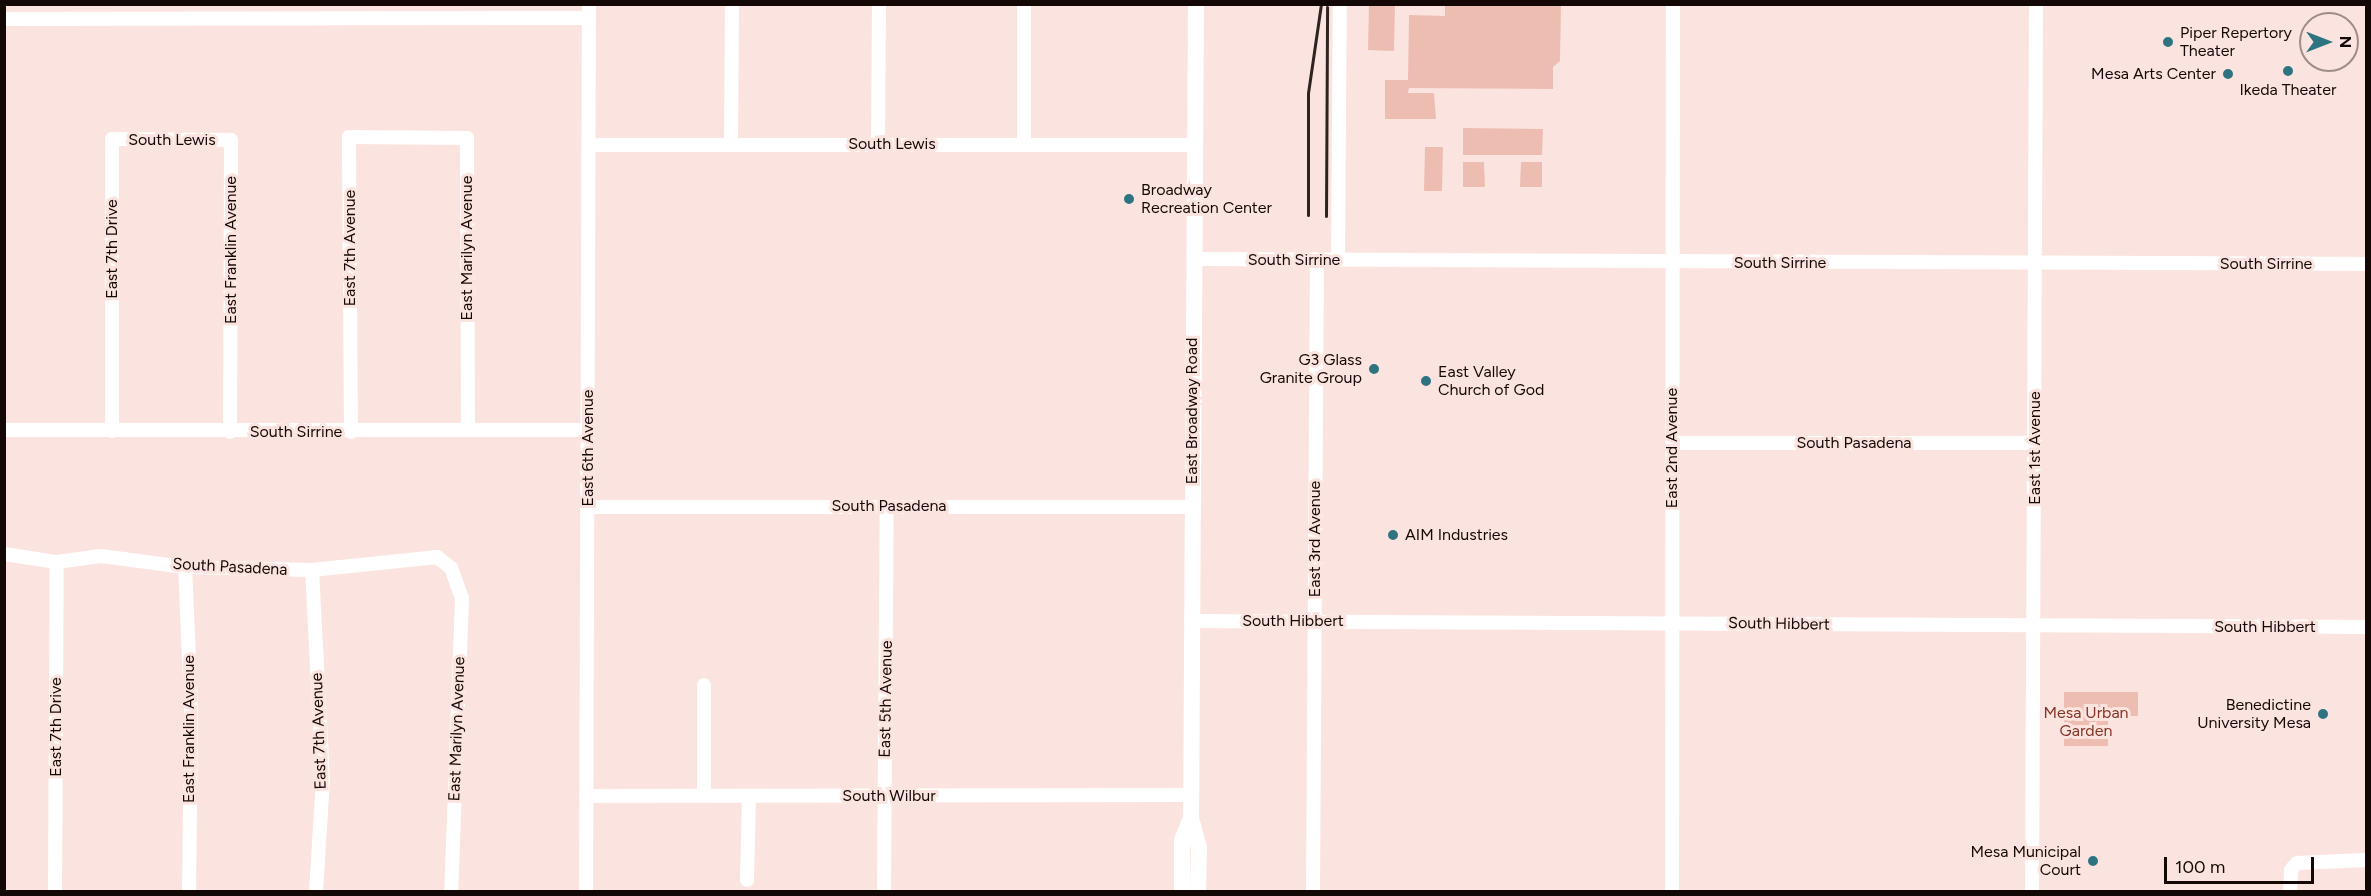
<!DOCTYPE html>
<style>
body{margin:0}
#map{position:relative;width:2371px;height:896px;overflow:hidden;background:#fbe4df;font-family:Figtree,sans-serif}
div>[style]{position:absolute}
.green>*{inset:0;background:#edbdb1}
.minor>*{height:14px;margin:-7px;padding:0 7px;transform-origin:7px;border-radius:7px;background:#fff}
.major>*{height:16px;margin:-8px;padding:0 8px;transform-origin:8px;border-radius:8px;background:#fff}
.rail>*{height:3px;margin:-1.5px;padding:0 1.5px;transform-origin:1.5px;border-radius:1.5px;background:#2f2220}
.dots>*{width:16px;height:16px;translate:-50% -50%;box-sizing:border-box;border:3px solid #fbe4df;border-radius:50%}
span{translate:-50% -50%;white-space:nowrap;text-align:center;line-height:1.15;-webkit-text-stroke:6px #fbe4df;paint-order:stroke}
.poi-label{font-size:16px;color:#140806}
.left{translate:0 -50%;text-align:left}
.right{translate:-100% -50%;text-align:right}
.street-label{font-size:16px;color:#140806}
.park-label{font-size:16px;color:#843424}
.frame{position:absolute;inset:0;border:6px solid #140806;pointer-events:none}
.north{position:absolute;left:2299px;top:12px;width:60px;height:60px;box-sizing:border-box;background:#fbe4df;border:2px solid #9f8c88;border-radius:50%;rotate:90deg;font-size:16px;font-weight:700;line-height:24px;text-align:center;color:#140806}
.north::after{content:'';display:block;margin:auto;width:21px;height:27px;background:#2d7480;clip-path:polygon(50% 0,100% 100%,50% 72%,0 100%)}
.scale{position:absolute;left:2164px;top:857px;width:150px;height:27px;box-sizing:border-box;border:3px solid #140806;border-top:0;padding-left:8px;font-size:18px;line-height:21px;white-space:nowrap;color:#140806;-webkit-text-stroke:4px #fbe4df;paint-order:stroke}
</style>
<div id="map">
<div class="green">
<div style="clip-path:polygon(1369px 5px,1395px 5px,1394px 51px,1368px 50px)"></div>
<div style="clip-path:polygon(1445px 5px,1561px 5px,1560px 61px,1553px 67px,1553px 89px,1409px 88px,1408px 93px,1434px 93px,1436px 119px,1385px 119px,1385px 80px,1408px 80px,1409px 15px,1445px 16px)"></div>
<div style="clip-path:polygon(1463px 128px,1543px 129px,1542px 155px,1463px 155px)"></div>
<div style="clip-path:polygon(1425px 147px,1443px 147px,1442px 191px,1424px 191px)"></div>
<div style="clip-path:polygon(1463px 162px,1484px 162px,1485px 187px,1463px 187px)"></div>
<div style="clip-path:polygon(1521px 162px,1542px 162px,1542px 187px,1520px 187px)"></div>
<div style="clip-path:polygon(2064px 692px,2138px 692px,2138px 716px,2108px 716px,2108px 746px,2064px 746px)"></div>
</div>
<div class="minor">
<div style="left:4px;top:19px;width:585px;rotate:-0.1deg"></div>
<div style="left:731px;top:144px;width:140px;rotate:-89.6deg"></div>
<div style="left:878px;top:144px;width:140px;rotate:-89.6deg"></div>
<div style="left:1024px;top:144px;width:140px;rotate:-90deg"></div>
<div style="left:589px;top:145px;width:606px"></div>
<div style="left:1194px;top:259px;width:1172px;rotate:0.24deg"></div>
<div style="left:1338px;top:259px;width:255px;rotate:-89.6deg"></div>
<div style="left:4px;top:430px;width:584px"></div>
<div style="left:112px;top:431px;width:292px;rotate:-90deg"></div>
<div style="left:112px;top:139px;width:119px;rotate:0.5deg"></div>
<div style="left:231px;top:140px;width:292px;rotate:90.2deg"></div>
<div style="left:351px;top:432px;width:295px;rotate:-90.4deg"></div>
<div style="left:349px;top:137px;width:118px;rotate:0.5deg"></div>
<div style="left:467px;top:138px;width:291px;rotate:89.8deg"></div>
<div style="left:1672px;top:443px;width:363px"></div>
<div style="left:587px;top:507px;width:605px"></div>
<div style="left:4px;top:554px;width:54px;rotate:8.6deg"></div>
<div style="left:57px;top:562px;width:44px;rotate:-7.8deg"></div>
<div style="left:101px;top:556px;width:85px;rotate:7.5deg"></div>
<div style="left:185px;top:567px;width:127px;rotate:1.4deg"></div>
<div style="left:312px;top:570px;width:126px;rotate:-5.9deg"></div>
<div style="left:437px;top:557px;width:18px;rotate:38deg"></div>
<div style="left:451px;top:568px;width:32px;rotate:70deg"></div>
<div style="left:462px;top:598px;width:294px;rotate:92.1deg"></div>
<div style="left:185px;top:567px;width:139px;rotate:87.5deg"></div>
<div style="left:191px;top:706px;width:186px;rotate:90.6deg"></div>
<div style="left:312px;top:570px;width:208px;rotate:87deg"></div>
<div style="left:323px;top:778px;width:114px;rotate:93.5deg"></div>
<div style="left:1191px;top:621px;width:1175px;rotate:0.29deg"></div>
<div style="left:704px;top:685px;width:111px;rotate:90deg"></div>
<div style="left:586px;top:796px;width:605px;rotate:-0.09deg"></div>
<div style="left:747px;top:880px;width:84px;rotate:-88.6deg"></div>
<div style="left:55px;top:892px;width:330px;rotate:-89.7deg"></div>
<div style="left:586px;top:892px;width:888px;rotate:-89.81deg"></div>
<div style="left:884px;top:892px;width:386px;rotate:-89.6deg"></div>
<div style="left:1313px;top:892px;width:633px;rotate:-89.64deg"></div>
<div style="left:1672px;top:892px;width:888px;rotate:-89.94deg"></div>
<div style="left:2032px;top:892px;width:888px;rotate:-89.74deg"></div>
<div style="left:2290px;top:892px;width:22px;rotate:-87deg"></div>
<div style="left:2291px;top:870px;width:9px;rotate:-49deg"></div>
<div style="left:2297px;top:863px;width:69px;rotate:-2.5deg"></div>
</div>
<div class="major">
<div style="left:1196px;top:4px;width:814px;rotate:90.35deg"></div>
<div style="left:1191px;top:818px;width:30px;rotate:75deg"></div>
<div style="left:1199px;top:847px;width:45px;rotate:91.3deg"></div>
<div style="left:1182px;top:892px;width:52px;rotate:-90deg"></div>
<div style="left:1182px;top:840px;width:24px;rotate:-68deg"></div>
</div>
<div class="rail">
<div style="left:1308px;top:215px;width:122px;rotate:-90deg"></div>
<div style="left:1308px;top:93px;width:90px;rotate:-81.7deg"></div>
<div style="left:1326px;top:216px;width:209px;rotate:-89.7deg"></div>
</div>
<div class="dots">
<div style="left:2168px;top:42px;background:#2d7480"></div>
<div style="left:2288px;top:71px;background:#2d7480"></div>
<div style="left:2228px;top:74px;background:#2d7480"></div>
<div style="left:1129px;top:199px;background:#2d7480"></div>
<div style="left:1374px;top:369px;background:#2d7480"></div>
<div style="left:1426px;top:381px;background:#2d7480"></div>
<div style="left:1393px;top:535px;background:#2d7480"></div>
<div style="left:2323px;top:714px;background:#2d7480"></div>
<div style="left:2093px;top:861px;background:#2d7480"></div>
</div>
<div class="poi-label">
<span class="left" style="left:2180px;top:42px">Piper Repertory<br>Theater</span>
<span class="right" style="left:2216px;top:74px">Mesa Arts Center</span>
<span style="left:2288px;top:90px">Ikeda Theater</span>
<span class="left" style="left:1141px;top:199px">Broadway<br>Recreation Center</span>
<span class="right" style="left:1362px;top:369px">G3 Glass<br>Granite Group</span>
<span class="left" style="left:1438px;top:381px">East Valley<br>Church of God</span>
<span class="left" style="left:1405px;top:535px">AIM Industries</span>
<span class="right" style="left:2311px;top:714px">Benedictine<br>University Mesa</span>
<span class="right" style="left:2081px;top:861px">Mesa Municipal<br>Court</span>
</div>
<div class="street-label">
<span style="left:172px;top:140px">South Lewis</span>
<span style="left:892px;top:144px">South Lewis</span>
<span style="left:350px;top:248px;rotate:-90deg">East 7th Avenue</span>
<span style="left:467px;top:248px;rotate:-90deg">East Marilyn Avenue</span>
<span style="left:112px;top:249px;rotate:-90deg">East 7th Drive</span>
<span style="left:231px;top:250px;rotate:-90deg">East Franklin Avenue</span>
<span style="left:1294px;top:260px">South Sirrine</span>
<span style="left:1780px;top:263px">South Sirrine</span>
<span style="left:2266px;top:264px">South Sirrine</span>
<span style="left:1192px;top:411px;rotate:-90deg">East Broadway Road</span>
<span style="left:296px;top:432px">South Sirrine</span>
<span style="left:1854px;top:443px">South Pasadena</span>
<span style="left:588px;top:448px;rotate:-90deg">East 6th Avenue</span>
<span style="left:1672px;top:448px;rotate:-90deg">East 2nd Avenue</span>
<span style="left:2035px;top:448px;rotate:-90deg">East 1st Avenue</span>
<span style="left:889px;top:506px">South Pasadena</span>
<span style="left:1315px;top:539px;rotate:-90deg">East 3rd Avenue</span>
<span style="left:230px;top:567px;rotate:3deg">South Pasadena</span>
<span style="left:1293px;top:621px">South Hibbert</span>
<span style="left:1779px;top:624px;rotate:1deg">South Hibbert</span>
<span style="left:2265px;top:627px">South Hibbert</span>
<span style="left:886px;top:699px;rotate:-89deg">East 5th Avenue</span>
<span style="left:56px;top:727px;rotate:-90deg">East 7th Drive</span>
<span style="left:189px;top:729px;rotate:-90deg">East Franklin Avenue</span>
<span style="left:457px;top:729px;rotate:-88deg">East Marilyn Avenue</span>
<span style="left:319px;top:731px;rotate:-92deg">East 7th Avenue</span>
<span style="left:889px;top:796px">South Wilbur</span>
</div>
<div class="park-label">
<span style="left:2086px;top:722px">Mesa Urban<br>Garden</span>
</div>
<div class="frame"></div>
<div class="north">N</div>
<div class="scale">100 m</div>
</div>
